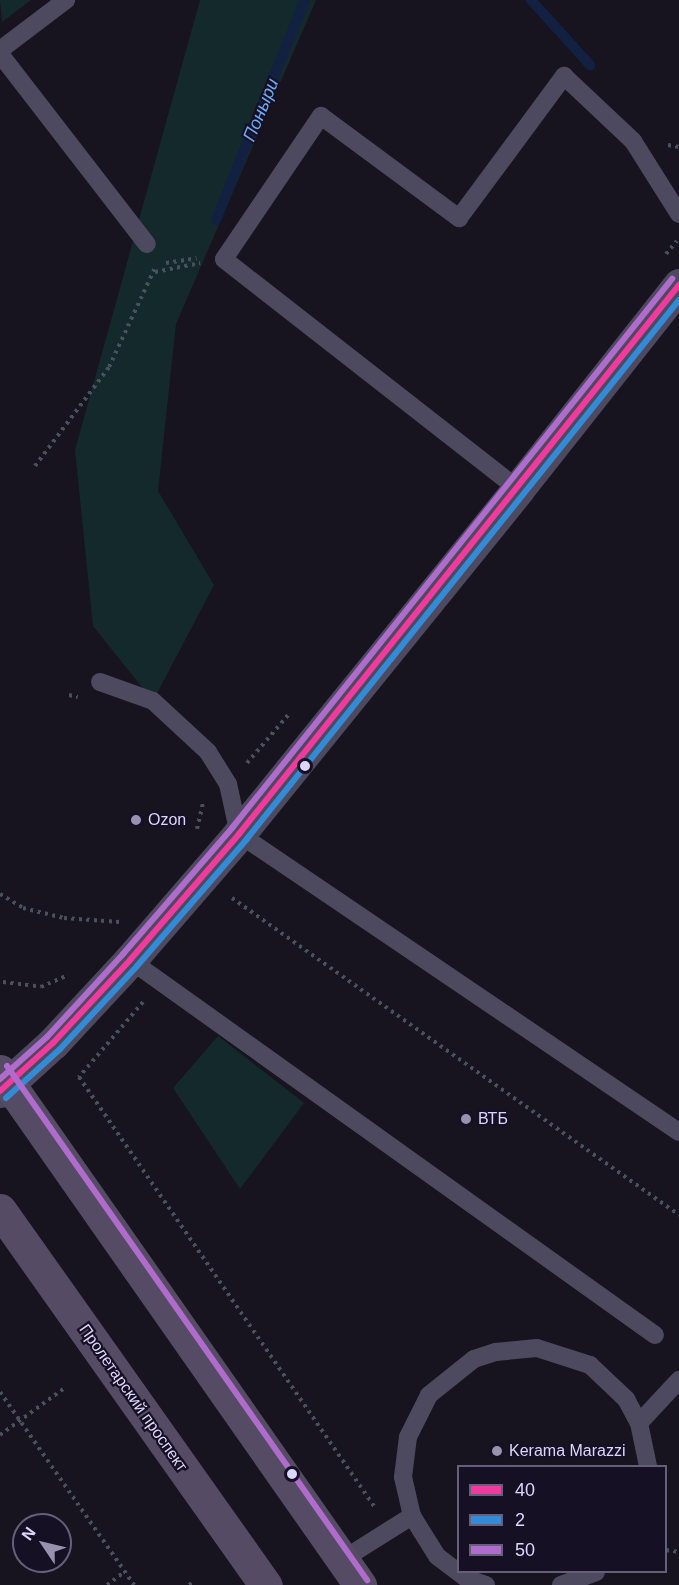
<!DOCTYPE html>
<meta charset="utf-8">
<style>
body{margin:0}
#map{position:relative;width:679px;height:1585px;overflow:hidden;background:#17141f;font-family:Helvetica,sans-serif}
div>[style]{position:absolute}
.green>*{inset:0;background:#14292b}
.stream>*{height:10px;margin:-5px;padding:0 5px;transform-origin:5px;border-radius:5px;background:#122142}
.path>*{height:4px;margin-top:-2px;transform-origin:0;background:repeating-linear-gradient(90deg,#48525f 0 3px,transparent 0 7.5px)}
.service>*{height:18px;margin:-9px;padding:0 9px;transform-origin:9px;border-radius:9px;background:#4d4a5f}
.tertiary>*{height:33px;margin:-16.5px;padding:0 16.5px;transform-origin:16.5px;border-radius:16.5px;background:#4d4a5f}
.primary>*{height:33px;margin:-16.5px;padding:0 16.5px;transform-origin:16.5px;border-radius:16.5px;background:#564b64}
.bus-1>*{height:6px;margin:-3px;padding:0 3px;transform-origin:3px;border-radius:3px;background:#f13a9d}
.bus-2>*{height:6px;margin:-3px;padding:0 3px;transform-origin:3px;border-radius:3px;background:#338bd7}
.bus-3>*{height:6px;margin:-3px;padding:0 3px;transform-origin:3px;border-radius:3px;background:#b06ccc}
.dots>*{width:16px;height:16px;translate:-50% -50%;box-sizing:border-box;border:3px solid #151024;border-radius:50%}
span{translate:-50% -50%;white-space:nowrap;text-align:center;line-height:1.15;-webkit-text-stroke:4.5px #151024;paint-order:stroke}
.poi-label{font-size:16px;color:#ddd6fc}
.left{translate:0 -50%;text-align:left}
.street-label{font-size:16px;color:#ddd6fc}
.water-label{font-size:18px;color:#6cacf4;font-style:italic}
.legend{position:absolute;left:457px;top:1465px;width:210px;height:108px;box-sizing:border-box;background:#151024;border:2px solid #655f7a;margin:0;padding:8px 10px;list-style:none;font-size:18px;color:#ddd6fc}
.legend li{display:flex;align-items:center;gap:12px;height:30px}
.legend b{width:30px;border:2px solid #655f7a}
.north{position:absolute;left:12px;top:1513px;width:60px;height:60px;box-sizing:border-box;background:#151024;border:2px solid #655f7a;border-radius:50%;rotate:305deg;font-size:16px;font-weight:700;line-height:24px;text-align:center;color:#ddd6fc}
.north::after{content:'';display:block;margin:auto;width:21px;height:27px;background:#9892af;clip-path:polygon(50% 0,100% 100%,50% 72%,0 100%)}
</style>
<div id="map">
<div class="green">
<div style="clip-path:polygon(0 0,31px 0,2px 22px)"></div>
<div style="clip-path:polygon(200px 0,316px 0,176px 324px,158px 491px,214px 585px,153px 701px,93px 626px,75px 450px)"></div>
<div style="clip-path:polygon(218px 1036px,304px 1103px,240px 1189px,173px 1088px)"></div>
</div>
<div class="stream">
<div style="left:531px;top:0;width:88px;rotate:47.8deg"></div>
<div style="left:216px;top:220px;width:237px;rotate:-68deg"></div>
</div>
<div class="path">
<div style="left:668px;top:145px;width:11px;rotate:10deg"></div>
<div style="left:666px;top:254px;width:17px;rotate:-50deg"></div>
<div style="left:166px;top:263px;width:31px;rotate:-9deg"></div>
<div style="left:155px;top:272px;width:46px;rotate:-11.3deg"></div>
<div style="left:35px;top:466px;width:124px;rotate:-53.2deg"></div>
<div style="left:109px;top:367px;width:109px;rotate:-65.1deg"></div>
<div style="left:69px;top:695px;width:9px;rotate:13deg"></div>
<div style="left:247px;top:763px;width:65px;rotate:-49.4deg"></div>
<div style="left:197px;top:829px;width:28px;rotate:-77deg"></div>
<div style="left:0;top:894px;width:27px;rotate:31deg"></div>
<div style="left:23px;top:908px;width:42px;rotate:13.7deg"></div>
<div style="left:64px;top:918px;width:56px;rotate:4.1deg"></div>
<div style="left:232px;top:898px;width:548px;rotate:35.34deg"></div>
<div style="left:3px;top:982px;width:38px;rotate:7deg"></div>
<div style="left:41px;top:987px;width:30px;rotate:-24deg"></div>
<div style="left:143px;top:1002px;width:99px;rotate:130.5deg"></div>
<div style="left:79px;top:1077px;width:524px;rotate:55.49deg"></div>
<div style="left:0;top:1392px;width:235px;rotate:55.2deg"></div>
<div style="left:0;top:1435px;width:78px;rotate:-36.1deg"></div>
<div style="left:666px;top:1550px;width:13px;rotate:9deg"></div>
<div style="left:107px;top:1585px;width:21px;rotate:-37deg"></div>
<div style="left:189px;top:1585px;width:5px;rotate:-37deg"></div>
</div>
<div class="service">
<div style="left:0;top:50px;width:83px;rotate:-37.1deg"></div>
<div style="left:0;top:54px;width:240px;rotate:52.3deg"></div>
<div style="left:518px;top:489px;width:373px;rotate:-142deg"></div>
<div style="left:224px;top:259px;width:173px;rotate:-55.9deg"></div>
<div style="left:321px;top:116px;width:172px;rotate:36.5deg"></div>
<div style="left:459px;top:218px;width:177px;rotate:-53.5deg"></div>
<div style="left:564px;top:76px;width:95px;rotate:43.3deg"></div>
<div style="left:633px;top:141px;width:86px;rotate:57.8deg"></div>
<div style="left:100px;top:682px;width:56px;rotate:19.7deg"></div>
<div style="left:153px;top:701px;width:75px;rotate:42.8deg"></div>
<div style="left:208px;top:752px;width:38px;rotate:58deg"></div>
<div style="left:228px;top:784px;width:51px;rotate:77.6deg"></div>
<div style="left:239px;top:834px;width:531px;rotate:34.11deg"></div>
<div style="left:130px;top:960px;width:645px;rotate:35.54deg"></div>
<div style="left:639px;top:1423px;width:59px;rotate:-47.1deg"></div>
<div style="left:342px;top:1560px;width:83px;rotate:-32.2deg"></div>
<div style="left:486px;top:1585px;width:21px;rotate:-161deg"></div>
<div style="left:466px;top:1578px;width:36px;rotate:-143deg"></div>
<div style="left:437px;top:1556px;width:47px;rotate:-122deg"></div>
<div style="left:412px;top:1516px;width:40px;rotate:-103deg"></div>
<div style="left:403px;top:1477px;width:40px;rotate:-82.9deg"></div>
<div style="left:408px;top:1437px;width:47px;rotate:-63.4deg"></div>
<div style="left:429px;top:1395px;width:58px;rotate:-38.7deg"></div>
<div style="left:474px;top:1359px;width:23px;rotate:-18deg"></div>
<div style="left:496px;top:1352px;width:41px;rotate:-5.6deg"></div>
<div style="left:537px;top:1348px;width:56px;rotate:17.8deg"></div>
<div style="left:590px;top:1365px;width:50px;rotate:43.4deg"></div>
<div style="left:626px;top:1399px;width:27px;rotate:62deg"></div>
<div style="left:639px;top:1423px;width:44px;rotate:78.2deg"></div>
<div style="left:561px;top:1585px;width:37px;rotate:-20deg"></div>
</div>
<div class="tertiary">
<div style="left:0;top:1091px;width:72px;rotate:-42.2deg"></div>
<div style="left:53px;top:1043px;width:113px;rotate:-47.1deg"></div>
<div style="left:130px;top:960px;width:167px;rotate:-49.1deg"></div>
<div style="left:239px;top:834px;width:444px;rotate:-51deg"></div>
<div style="left:518px;top:489px;width:260px;rotate:-51.7deg"></div>
</div>
<div class="primary">
<div style="left:0;top:1071px;width:628px;rotate:54.99deg"></div>
<div style="left:0;top:1210px;width:460px;rotate:54.7deg"></div>
</div>
<div class="bus-1">
<div style="left:0;top:1091px;width:72px;rotate:-42.2deg"></div>
<div style="left:53px;top:1043px;width:113px;rotate:-47.1deg"></div>
<div style="left:130px;top:960px;width:167px;rotate:-49.1deg"></div>
<div style="left:239px;top:834px;width:704px;rotate:-51.29deg"></div>
</div>
<div class="bus-2">
<div style="left:6px;top:1098px;width:73px;rotate:-42.2deg"></div>
<div style="left:60px;top:1049px;width:113px;rotate:-47.1deg"></div>
<div style="left:137px;top:966px;width:167px;rotate:-49.1deg"></div>
<div style="left:246px;top:840px;width:692px;rotate:-51.28deg"></div>
</div>
<div class="bus-3">
<div style="left:7px;top:1066px;width:628px;rotate:54.99deg"></div>
<div style="left:0;top:1079px;width:63px;rotate:-41.8deg"></div>
<div style="left:47px;top:1037px;width:113px;rotate:-47.5deg"></div>
<div style="left:123px;top:954px;width:167px;rotate:-49.1deg"></div>
<div style="left:232px;top:828px;width:704px;rotate:-51.29deg"></div>
</div>
<div class="dots">
<div style="left:305px;top:766px;background:#ddd6fc"></div>
<div style="left:136px;top:820px;background:#9892af"></div>
<div style="left:466px;top:1119px;background:#9892af"></div>
<div style="left:497px;top:1451px;background:#9892af"></div>
<div style="left:292px;top:1474px;background:#ddd6fc"></div>
</div>
<div class="poi-label">
<span class="left" style="left:148px;top:820px">Ozon</span>
<span class="left" style="left:478px;top:1119px">ВТБ</span>
<span class="left" style="left:509px;top:1451px">Kerama Marazzi</span>
</div>
<div class="street-label">
<span style="left:133px;top:1398px;rotate:55deg">Пролетарский проспект</span>
</div>
<div class="water-label">
<span style="left:261px;top:110px;rotate:-68deg">Поныри</span>
</div>
<ul class="legend">
<li><b style="height:8px;background:#f13a9d"></b>40</li>
<li><b style="height:8px;background:#338bd7"></b>2</li>
<li><b style="height:8px;background:#b06ccc"></b>50</li>
</ul>
<div class="north">N</div>
</div>
